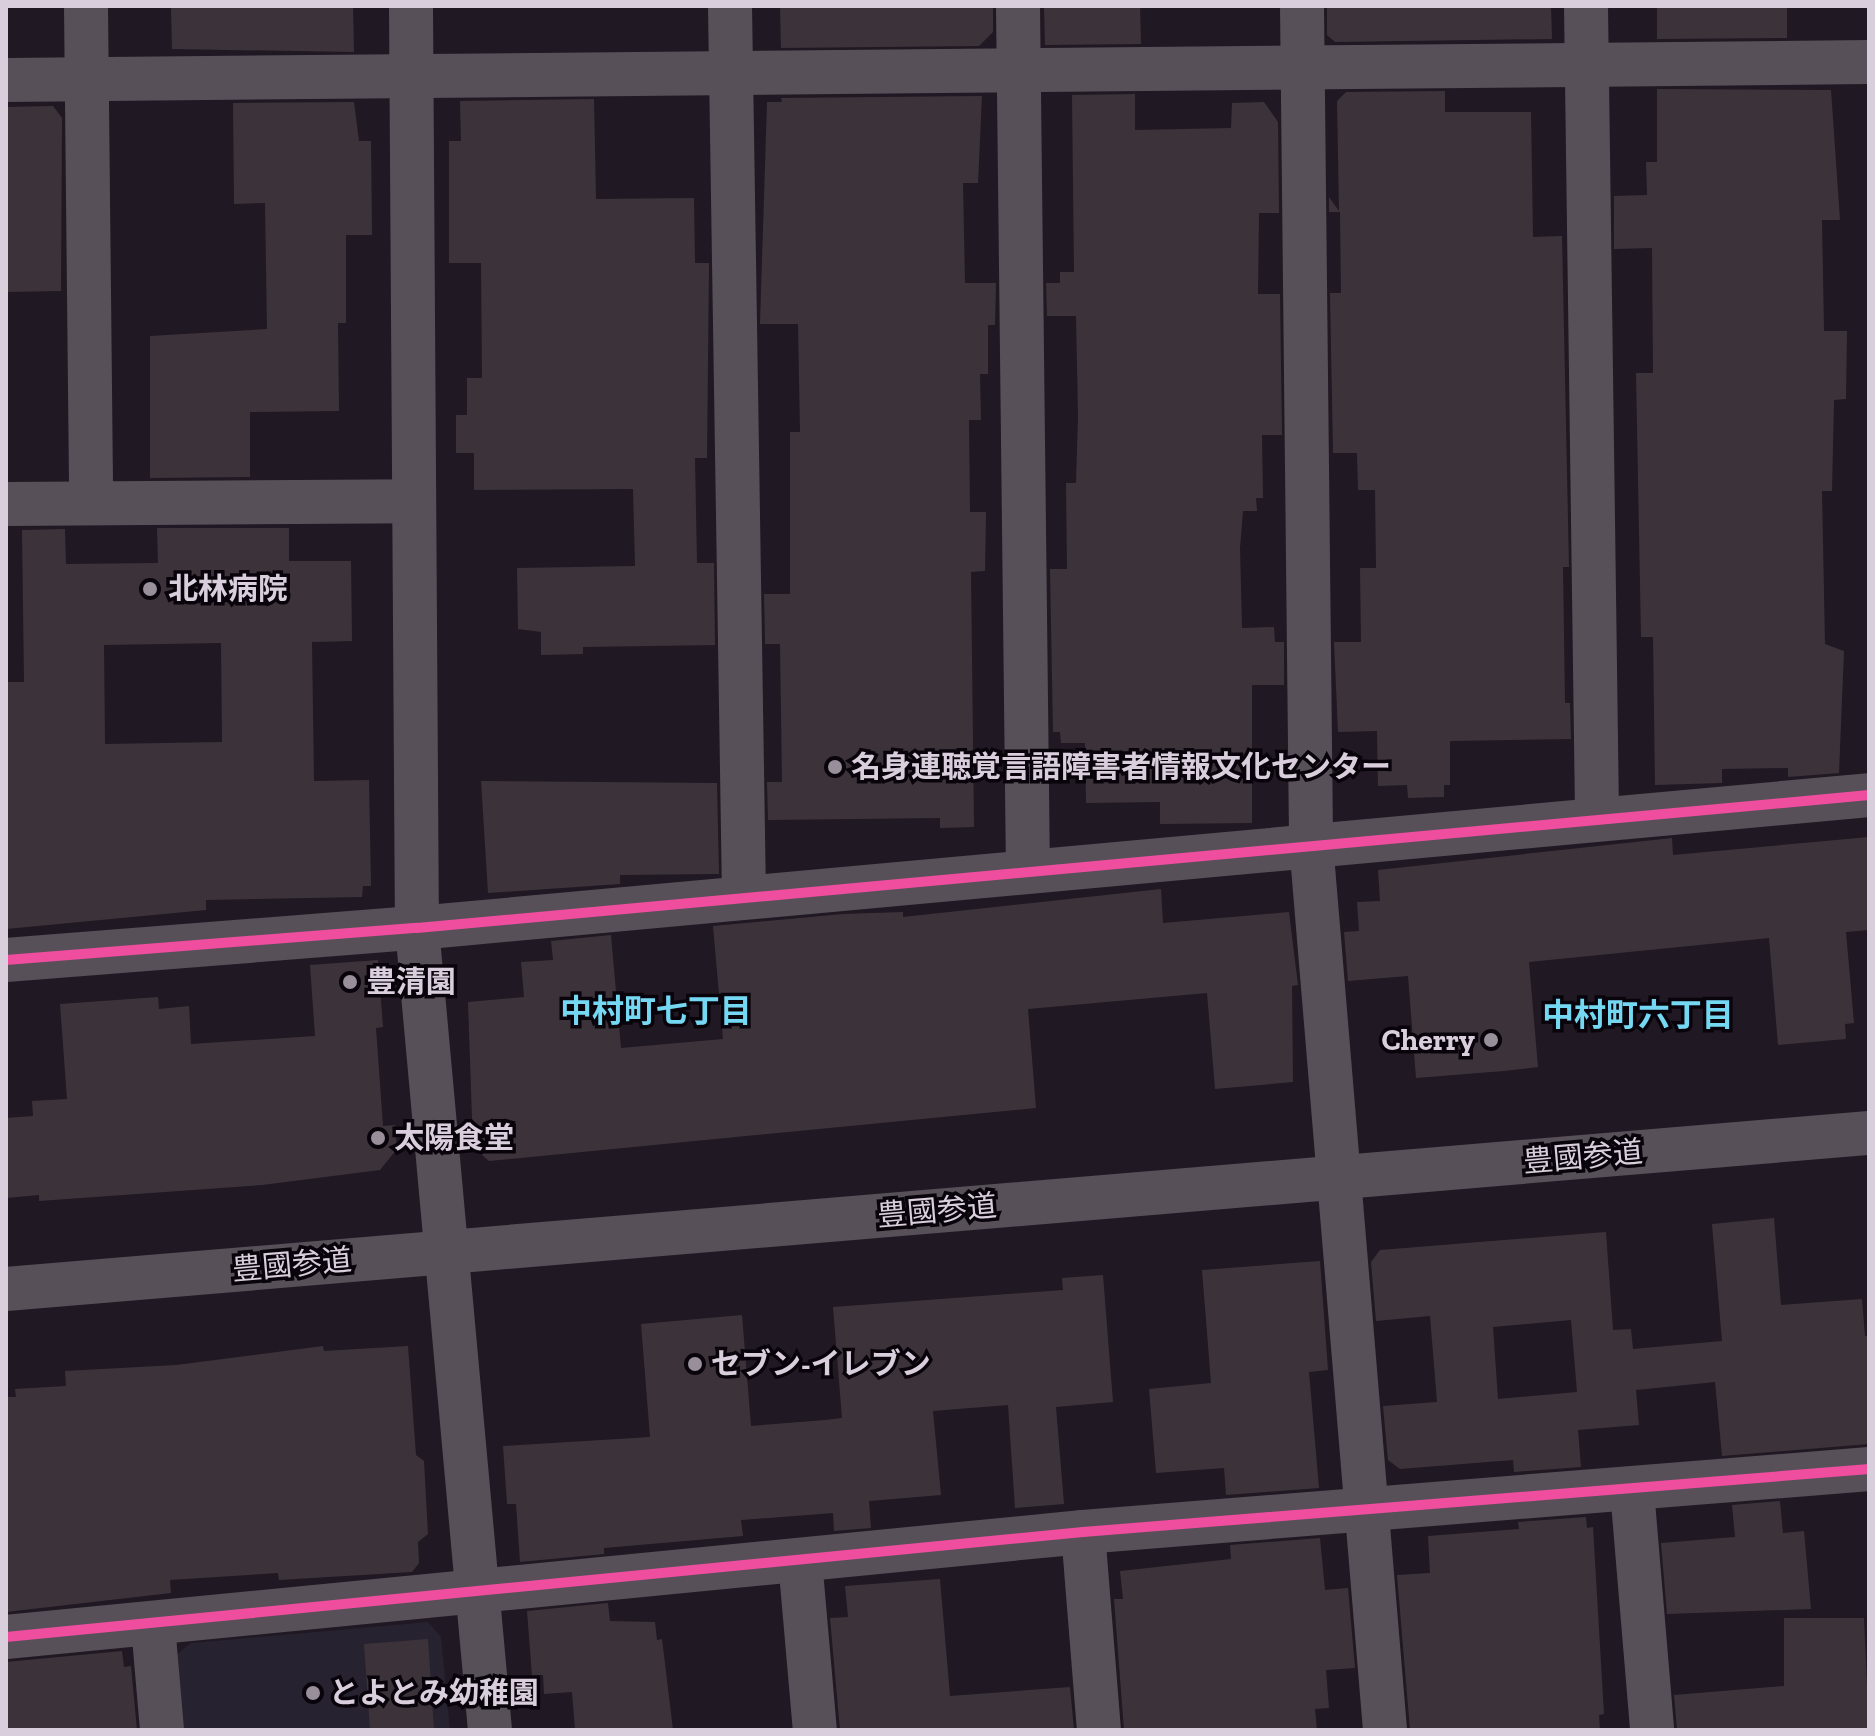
<!DOCTYPE html>
<meta charset="utf-8">
<style>
body{margin:0}
#map{position:relative;width:1875px;height:1736px;overflow:hidden;background:#201823;font-family:"Zilla Slab","Noto Sans JP",serif}
div>[style]{position:absolute}
.education>*{inset:0;background:#262230}
.building>*{inset:0;background:#3c333a}
.minor>*{height:44px;margin:-22px;padding:0 22px;transform-origin:22px;border-radius:22px;background:#575059}
.cycleway>*{height:10px;margin:-5px;padding:0 5px;transform-origin:5px;border-radius:5px;background:#ef4d9e}
.dots>*{width:22px;height:22px;translate:-50% -50%;box-sizing:border-box;border:4px solid #09040b;border-radius:50%}
span{translate:-50% -50%;white-space:nowrap;text-align:center;line-height:1.15;-webkit-text-stroke:7px #09040b;paint-order:stroke}
.poi-label{font-size:30px;color:#d9cfdc;font-weight:700}
.left{translate:0 -50%;text-align:left}
.right{translate:-100% -50%;text-align:right}
.street-label{font-size:30px;color:#d9cfdc}
.neighbourhood-label{font-size:32px;color:#75d8f3;font-weight:700}
.frame{position:absolute;inset:0;border:8px solid #d9cfdc;pointer-events:none}
</style>
<div id="map">
<div class="education">
<div style="clip-path:polygon(428px 1622px,441px 1637px,450px 1730px,183px 1730px,175px 1656px,191px 1643px)"></div>
</div>
<div class="building">
<div style="clip-path:polygon(171px 6px,353px 6px,354px 52px,172px 49px)"></div>
<div style="clip-path:polygon(780px 6px,993px 6px,993px 32px,979px 46px,781px 48px)"></div>
<div style="clip-path:polygon(1044px 6px,1140px 6px,1141px 44px,1045px 45px)"></div>
<div style="clip-path:polygon(1327px 6px,1551px 6px,1552px 39px,1335px 42px,1327px 35px)"></div>
<div style="clip-path:polygon(1657px 6px,1787px 6px,1787px 38px,1657px 39px)"></div>
<div style="clip-path:polygon(1657px 89px,1831px 90px,1840px 220px,1822px 220px,1824px 331px,1847px 331px,1846px 399px,1834px 400px,1832px 491px,1822px 491px,1825px 644px,1844px 651px,1839px 773px,1788px 777px,1788px 768px,1722px 769px,1722px 783px,1655px 785px,1653px 637px,1641px 637px,1636px 373px,1653px 373px,1652px 248px,1614px 249px,1614px 196px,1647px 195px,1646px 162px,1657px 162px)"></div>
<div style="clip-path:polygon(1445px 91px,1445px 112px,1531px 112px,1533px 237px,1562px 236px,1569px 567px,1563px 567px,1565px 703px,1570px 703px,1571px 739px,1450px 741px,1450px 785px,1444px 785px,1444px 797px,1408px 798px,1407px 785px,1378px 786px,1377px 731px,1338px 732px,1334px 642px,1361px 642px,1360px 568px,1376px 568px,1375px 490px,1358px 490px,1357px 453px,1333px 453px,1330px 293px,1341px 293px,1340px 212px,1329px 212px,1329px 197px,1339px 211px,1337px 101px,1346px 92px)"></div>
<div style="clip-path:polygon(1135px 94px,1135px 130px,1231px 128px,1232px 103px,1264px 102px,1278px 122px,1279px 213px,1259px 213px,1258px 294px,1280px 294px,1282px 435px,1262px 435px,1263px 498px,1256px 498px,1257px 511px,1243px 511px,1240px 548px,1242px 628px,1274px 627px,1275px 642px,1284px 642px,1284px 685px,1252px 685px,1252px 823px,1160px 824px,1160px 802px,1086px 803px,1085px 743px,1061px 743px,1060px 732px,1053px 732px,1050px 569px,1067px 569px,1066px 483px,1076px 483px,1078px 416px,1076px 316px,1047px 316px,1046px 283px,1060px 283px,1060px 272px,1074px 272px,1072px 95px)"></div>
<div style="clip-path:polygon(982px 96px,978px 183px,963px 183px,965px 283px,996px 283px,995px 325px,988px 325px,988px 374px,980px 374px,981px 420px,969px 420px,970px 512px,986px 512px,985px 571px,971px 572px,974px 827px,940px 828px,940px 818px,768px 820px,767px 782px,782px 782px,780px 644px,765px 644px,764px 594px,790px 594px,790px 432px,800px 432px,798px 324px,760px 324px,767px 102px,782px 102px,781px 98px)"></div>
<div style="clip-path:polygon(594px 99px,596px 199px,694px 198px,695px 263px,709px 263px,707px 458px,695px 458px,697px 563px,714px 563px,715px 645px,583px 647px,583px 654px,541px 655px,541px 632px,518px 629px,517px 568px,635px 566px,633px 489px,474px 490px,474px 453px,456px 453px,456px 415px,467px 415px,467px 378px,482px 378px,481px 263px,449px 263px,449px 141px,461px 141px,460px 101px)"></div>
<div style="clip-path:polygon(354px 102px,359px 141px,371px 141px,372px 235px,346px 235px,346px 323px,338px 323px,339px 411px,250px 412px,250px 477px,150px 478px,150px 336px,267px 329px,265px 203px,234px 204px,233px 103px)"></div>
<div style="clip-path:polygon(53px 106px,62px 118px,61px 291px,6px 292px,6px 107px)"></div>
<div style="clip-path:polygon(evenodd,157px 528px,289px 528px,289px 561px,351px 561px,352px 641px,312px 642px,314px 781px,369px 780px,371px 886px,363px 886px,362px 897px,206px 900px,206px 910px,6px 929px,6px 682px,24px 682px,22px 530px,65px 529px,66px 564px,158px 563px,157px 528px,221px 643px,222px 742px,105px 744px,104px 645px,221px 643px)"></div>
<div style="clip-path:polygon(481px 781px,717px 783px,719px 874px,620px 875px,620px 884px,488px 893px)"></div>
<div style="clip-path:polygon(1869px 837px,1869px 930px,1846px 932px,1854px 1023px,1845px 1024px,1846px 1039px,1778px 1045px,1769px 938px,1529px 962px,1538px 1067px,1504px 1071px,1416px 1078px,1408px 976px,1348px 981px,1344px 932px,1359px 931px,1357px 902px,1380px 901px,1378px 870px,1672px 838px,1673px 855px)"></div>
<div style="clip-path:polygon(1161px 889px,1163px 923px,1289px 912px,1298px 985px,1292px 986px,1293px 1082px,1215px 1089px,1207px 993px,1028px 1009px,1036px 1108px,489px 1161px,473px 1147px,468px 1002px,524px 997px,521px 962px,553px 960px,551px 941px,611px 935px,621px 1048px,723px 1039px,713px 926px,843px 914px,903px 912px,903px 917px)"></div>
<div style="clip-path:polygon(378px 960px,383px 1027px,376px 1028px,383px 1126px,395px 1125px,397px 1149px,380px 1170px,262px 1185px,39px 1201px,39px 1195px,6px 1198px,6px 1118px,33px 1116px,32px 1101px,67px 1099px,60px 1004px,158px 997px,159px 1009px,189px 1006px,191px 1044px,315px 1036px,310px 965px)"></div>
<div style="clip-path:polygon(evenodd,1774px 1218px,1781px 1305px,1862px 1299px,1865px 1336px,1869px 1336px,1869px 1444px,1722px 1456px,1715px 1382px,1636px 1390px,1639px 1425px,1578px 1430px,1581px 1467px,1514px 1472px,1513px 1460px,1400px 1469px,1388px 1460px,1383px 1406px,1437px 1402px,1430px 1316px,1376px 1321px,1371px 1262px,1380px 1250px,1606px 1232px,1613px 1330px,1631px 1329px,1633px 1349px,1722px 1341px,1712px 1224px,1774px 1218px,1571px 1320px,1577px 1392px,1498px 1399px,1493px 1327px,1571px 1320px)"></div>
<div style="clip-path:polygon(1320px 1261px,1328px 1370px,1309px 1372px,1319px 1488px,1226px 1495px,1224px 1468px,1156px 1473px,1149px 1389px,1211px 1383px,1202px 1270px)"></div>
<div style="clip-path:polygon(1103px 1275px,1113px 1402px,1056px 1407px,1064px 1504px,1015px 1508px,1008px 1405px,933px 1411px,941px 1495px,869px 1501px,871px 1528px,834px 1531px,833px 1513px,741px 1520px,743px 1536px,604px 1548px,604px 1554px,520px 1562px,516px 1504px,507px 1504px,503px 1446px,650px 1437px,641px 1324px,742px 1315px,751px 1426px,825px 1420px,842px 1418px,833px 1307px,1063px 1290px,1062px 1278px)"></div>
<div style="clip-path:polygon(323px 1346px,324px 1351px,408px 1346px,416px 1455px,424px 1461px,428px 1534px,418px 1542px,419px 1563px,412px 1572px,279px 1580px,278px 1573px,170px 1580px,171px 1593px,6px 1612px,6px 1397px,16px 1397px,15px 1389px,66px 1386px,65px 1371px,176px 1365px)"></div>
<div style="clip-path:polygon(1780px 1501px,1783px 1533px,1804px 1531px,1811px 1609px,1667px 1614px,1661px 1543px,1735px 1537px,1732px 1505px)"></div>
<div style="clip-path:polygon(1586px 1517px,1587px 1528px,1593px 1527px,1604px 1714px,1599px 1715px,1600px 1730px,1410px 1730px,1397px 1575px,1430px 1573px,1428px 1536px,1519px 1529px,1518px 1522px)"></div>
<div style="clip-path:polygon(1320px 1538px,1325px 1590px,1348px 1588px,1355px 1668px,1326px 1670px,1329px 1708px,1315px 1709px,1317px 1730px,1124px 1730px,1114px 1599px,1123px 1599px,1120px 1571px,1231px 1559px,1230px 1545px)"></div>
<div style="clip-path:polygon(940px 1579px,950px 1696px,1070px 1687px,1074px 1730px,840px 1730px,830px 1618px,848px 1617px,845px 1586px)"></div>
<div style="clip-path:polygon(608px 1603px,610px 1621px,655px 1622px,657px 1640px,662px 1639px,673px 1730px,575px 1730px,572px 1692px,544px 1694px,543px 1675px,532px 1676px,527px 1611px)"></div>
<div style="clip-path:polygon(1784px 1618px,1864px 1618px,1869px 1730px,1677px 1730px,1674px 1695px,1784px 1686px)"></div>
<div style="clip-path:polygon(428px 1639px,434px 1730px,370px 1730px,364px 1644px)"></div>
<div style="clip-path:polygon(122px 1651px,124px 1667px,131px 1666px,137px 1730px,6px 1730px,6px 1662px)"></div>
</div>
<div class="minor">
<div style="left:86px;top:6px;width:497px;rotate:89.4deg"></div>
<div style="left:411px;top:6px;width:922px;rotate:89.63deg"></div>
<div style="left:417px;top:928px;width:805px;rotate:84.8deg"></div>
<div style="left:730px;top:6px;width:891px;rotate:89.1deg"></div>
<div style="left:1018px;top:6px;width:864px;rotate:89.34deg"></div>
<div style="left:1302px;top:6px;width:837px;rotate:89.38deg"></div>
<div style="left:1311px;top:843px;width:890px;rotate:85.23deg"></div>
<div style="left:1586px;top:6px;width:812px;rotate:89.22deg"></div>
<div style="left:6px;top:80px;width:1863px;rotate:-0.55deg"></div>
<div style="left:6px;top:504px;width:408px;rotate:-0.4deg"></div>
<div style="left:6px;top:960px;width:412px;rotate:-4.5deg"></div>
<div style="left:417px;top:928px;width:1458px;rotate:-5.23deg"></div>
<div style="left:6px;top:1289px;width:1870px;rotate:-4.79deg"></div>
<div style="left:1632px;top:1490px;width:241px;rotate:85.2deg"></div>
<div style="left:1083px;top:1532px;width:199px;rotate:85.4deg"></div>
<div style="left:800px;top:1560px;width:171px;rotate:85deg"></div>
<div style="left:153px;top:1625px;width:105px;rotate:85.1deg"></div>
<div style="left:6px;top:1637px;width:1082px;rotate:-5.57deg"></div>
<div style="left:1083px;top:1532px;width:789px;rotate:-4.58deg"></div>
</div>
<div class="cycleway">
<div style="left:6px;top:960px;width:412px;rotate:-4.5deg"></div>
<div style="left:417px;top:928px;width:1458px;rotate:-5.23deg"></div>
<div style="left:6px;top:1637px;width:1082px;rotate:-5.57deg"></div>
<div style="left:1083px;top:1532px;width:789px;rotate:-4.58deg"></div>
</div>
<div class="dots">
<div style="left:150px;top:589px;background:#988f9b"></div>
<div style="left:835px;top:767px;background:#988f9b"></div>
<div style="left:350px;top:982px;background:#988f9b"></div>
<div style="left:1491px;top:1040px;background:#988f9b"></div>
<div style="left:378px;top:1138px;background:#988f9b"></div>
<div style="left:695px;top:1364px;background:#988f9b"></div>
<div style="left:313px;top:1693px;background:#988f9b"></div>
</div>
<div class="poi-label">
<span class="left" style="left:168px;top:589px">北林病院</span>
<span class="left" style="left:851px;top:767px">名身連聴覚言語障害者情報文化センター</span>
<span class="left" style="left:366px;top:982px">豊清園</span>
<span class="right" style="left:1475px;top:1040px">Cherry</span>
<span class="left" style="left:394px;top:1138px">太陽食堂</span>
<span class="left" style="left:711px;top:1364px">セブン-イレブン</span>
<span class="left" style="left:329px;top:1693px">とよとみ幼稚園</span>
</div>
<div class="street-label">
<span style="left:1583px;top:1157px;rotate:-5deg">豊國参道</span>
<span style="left:937px;top:1211px;rotate:-5deg">豊國参道</span>
<span style="left:292px;top:1265px;rotate:-5deg">豊國参道</span>
</div>
<div class="neighbourhood-label">
<span style="left:656px;top:1011px">中村町七丁目</span>
<span style="left:1638px;top:1015px">中村町六丁目</span>
</div>
<div class="frame"></div>
</div>
